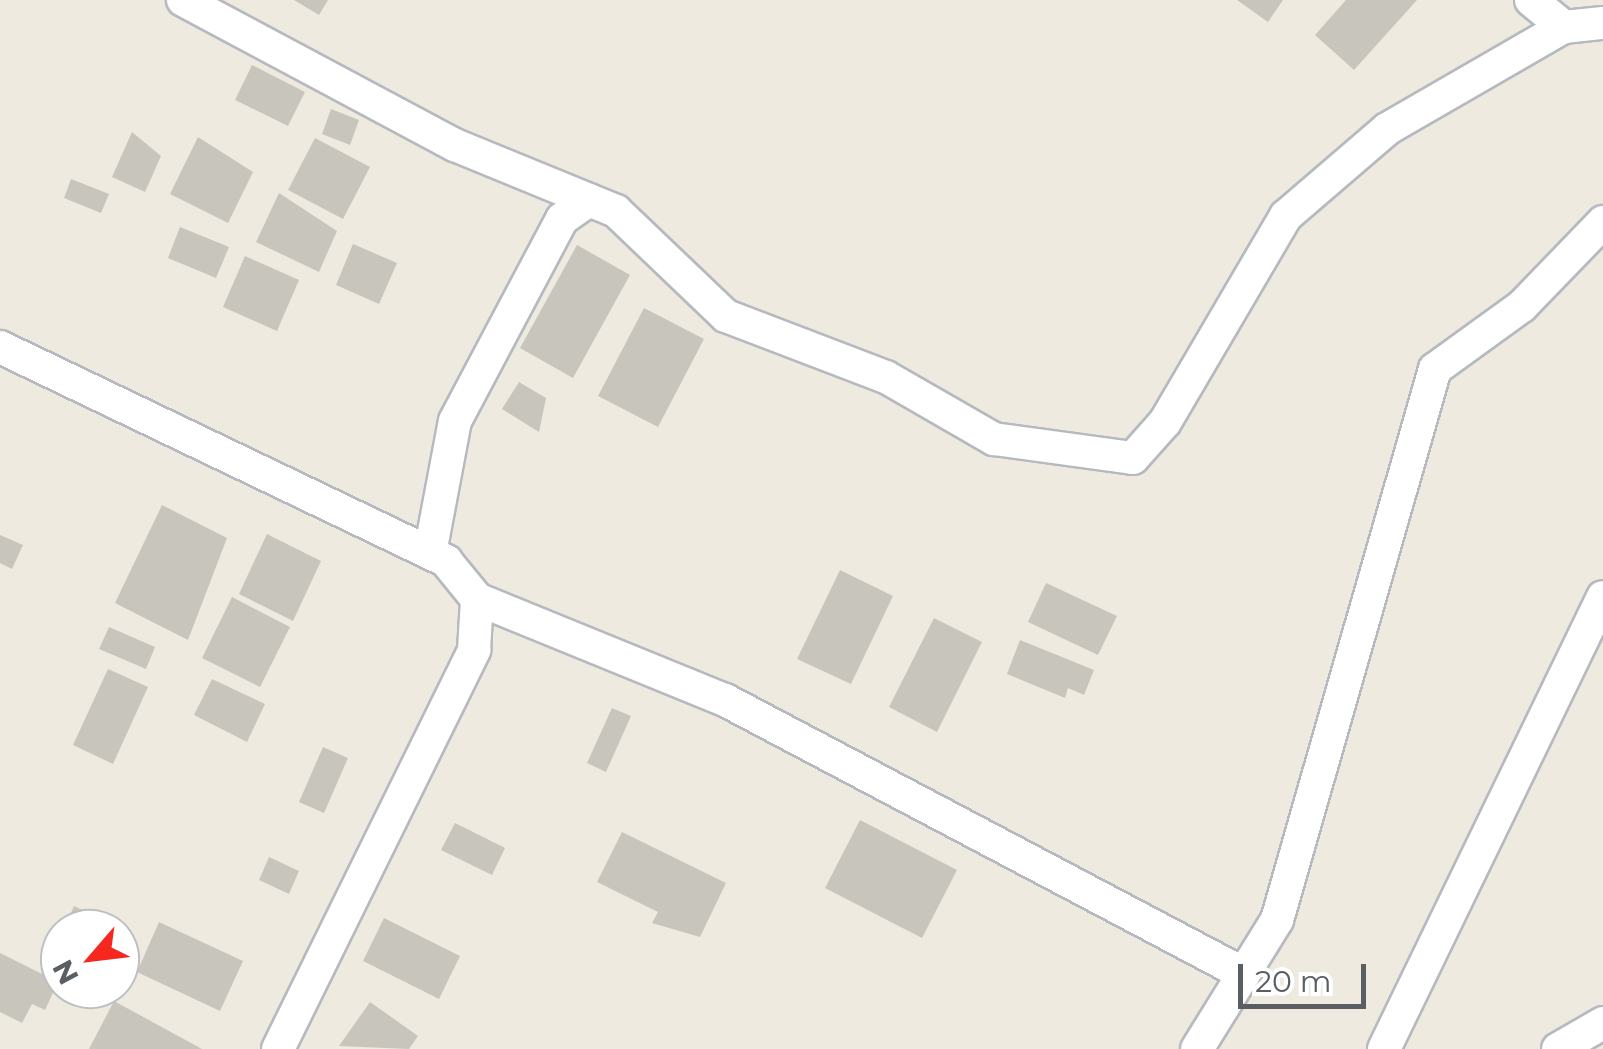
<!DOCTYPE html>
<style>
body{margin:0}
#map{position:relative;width:1603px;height:1049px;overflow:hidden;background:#eeeae0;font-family:Montserrat,sans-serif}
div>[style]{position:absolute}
.building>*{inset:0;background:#c8c5bd}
.roads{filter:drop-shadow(2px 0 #b6b9be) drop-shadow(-2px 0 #b6b9be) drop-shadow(0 2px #b6b9be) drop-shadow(0 -2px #b6b9be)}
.minor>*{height:32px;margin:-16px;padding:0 16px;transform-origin:16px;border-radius:16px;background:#fff}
span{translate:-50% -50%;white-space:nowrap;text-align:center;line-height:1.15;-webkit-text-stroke:8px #fff;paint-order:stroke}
.north{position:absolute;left:40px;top:909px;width:100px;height:100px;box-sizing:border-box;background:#fff;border:2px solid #bdbfc1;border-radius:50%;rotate:242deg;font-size:28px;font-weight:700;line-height:40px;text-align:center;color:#595e63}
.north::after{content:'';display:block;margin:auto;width:35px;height:45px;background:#f5271f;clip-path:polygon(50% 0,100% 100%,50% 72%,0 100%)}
.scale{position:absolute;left:1238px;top:964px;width:128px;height:45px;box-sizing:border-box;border:5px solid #595e63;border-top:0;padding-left:12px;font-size:30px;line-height:35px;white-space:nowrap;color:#595e63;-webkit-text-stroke:8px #fff;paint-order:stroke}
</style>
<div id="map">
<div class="building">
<div style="clip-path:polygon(294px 0,328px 0,319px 15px)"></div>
<div style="clip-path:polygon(1237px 0,1283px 0,1268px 22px)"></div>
<div style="clip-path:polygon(1346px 0,1417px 0,1354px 70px,1315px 35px)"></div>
<div style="clip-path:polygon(252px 65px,305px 92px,288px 126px,235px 100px)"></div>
<div style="clip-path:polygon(331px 109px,359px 120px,350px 145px,322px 134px)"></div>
<div style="clip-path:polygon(132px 132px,161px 156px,145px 192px,112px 177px)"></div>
<div style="clip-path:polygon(198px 137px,253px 172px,228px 223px,170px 194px)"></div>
<div style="clip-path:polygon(315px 138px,370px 167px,343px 219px,288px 190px)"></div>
<div style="clip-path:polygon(71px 179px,109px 194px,101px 213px,64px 198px)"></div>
<div style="clip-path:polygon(279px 193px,337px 231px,319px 272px,256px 242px)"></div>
<div style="clip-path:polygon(180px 227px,229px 247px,216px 278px,168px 258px)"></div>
<div style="clip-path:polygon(353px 244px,397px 263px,379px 304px,336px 285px)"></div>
<div style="clip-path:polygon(577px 245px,630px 275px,573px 378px,520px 348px)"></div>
<div style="clip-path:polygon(245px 256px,299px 280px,277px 331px,223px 307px)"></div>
<div style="clip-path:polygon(644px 308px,704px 339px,658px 427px,598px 396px)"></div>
<div style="clip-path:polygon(519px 382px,546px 398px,539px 432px,502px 409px)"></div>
<div style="clip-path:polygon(162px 505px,227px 538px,188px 640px,115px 603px)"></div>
<div style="clip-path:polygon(267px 534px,321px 561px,293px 621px,239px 594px)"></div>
<div style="clip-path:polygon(0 535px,23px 545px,12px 569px,0 563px)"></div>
<div style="clip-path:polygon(840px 570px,893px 596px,851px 684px,797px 659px)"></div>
<div style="clip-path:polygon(1046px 583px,1117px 616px,1098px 655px,1028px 622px)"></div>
<div style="clip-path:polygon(232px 597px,290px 627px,260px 687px,202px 658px)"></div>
<div style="clip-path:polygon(934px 618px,982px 642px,937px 732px,889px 707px)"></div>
<div style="clip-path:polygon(109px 627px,155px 647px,146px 669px,99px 649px)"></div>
<div style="clip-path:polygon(1020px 640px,1094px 670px,1084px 695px,1068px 688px,1065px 698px,1007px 674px)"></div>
<div style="clip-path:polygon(108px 669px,148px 687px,113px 764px,73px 745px)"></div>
<div style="clip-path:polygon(212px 679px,265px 704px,247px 742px,194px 715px)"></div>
<div style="clip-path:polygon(612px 708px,631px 716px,606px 772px,587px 763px)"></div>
<div style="clip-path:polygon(323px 747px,348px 758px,324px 813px,299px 802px)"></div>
<div style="clip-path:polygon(860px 820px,957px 870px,922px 938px,825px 888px)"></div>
<div style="clip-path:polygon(455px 823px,505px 848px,492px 875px,441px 850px)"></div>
<div style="clip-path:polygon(622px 832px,726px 883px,700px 937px,652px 923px,658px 912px,597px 882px)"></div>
<div style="clip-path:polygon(269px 857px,299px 871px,289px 894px,259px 880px)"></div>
<div style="clip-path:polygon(74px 906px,95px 916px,89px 929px,64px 929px)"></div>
<div style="clip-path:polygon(384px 918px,460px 956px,439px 999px,363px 961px)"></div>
<div style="clip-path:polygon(159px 922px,243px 961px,220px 1011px,137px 972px)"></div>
<div style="clip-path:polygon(0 953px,58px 982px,45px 1010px,32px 1004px,22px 1023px,0 1012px)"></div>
<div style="clip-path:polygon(114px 1001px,202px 1049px,89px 1049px)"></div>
<div style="clip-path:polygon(370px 1002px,418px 1036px,409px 1049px,339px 1046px)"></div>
</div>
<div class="roads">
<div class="minor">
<div style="left:183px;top:0;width:308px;rotate:28.1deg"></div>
<div style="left:455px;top:145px;width:174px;rotate:22.3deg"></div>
<div style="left:616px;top:211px;width:152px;rotate:43.7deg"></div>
<div style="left:726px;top:316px;width:171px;rotate:20.9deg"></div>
<div style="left:886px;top:377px;width:125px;rotate:29.9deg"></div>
<div style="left:994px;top:439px;width:140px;rotate:7.8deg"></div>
<div style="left:1133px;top:458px;width:48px;rotate:-48.4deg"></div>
<div style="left:1165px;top:422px;width:239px;rotate:-59.6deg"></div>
<div style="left:1286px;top:216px;width:133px;rotate:-40.7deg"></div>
<div style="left:1387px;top:129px;width:204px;rotate:-30deg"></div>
<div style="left:1564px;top:27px;width:39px;rotate:-6deg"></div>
<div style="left:1531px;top:0;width:43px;rotate:39.3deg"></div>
<div style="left:0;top:347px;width:495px;rotate:25.6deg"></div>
<div style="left:446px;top:561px;width:49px;rotate:50.8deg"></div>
<div style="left:477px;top:599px;width:268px;rotate:22.2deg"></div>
<div style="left:725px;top:700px;width:587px;rotate:27.83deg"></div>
<div style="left:430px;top:553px;width:134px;rotate:-79.3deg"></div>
<div style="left:455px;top:421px;width:229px;rotate:-62.1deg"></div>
<div style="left:562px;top:219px;width:33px;rotate:-35deg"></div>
<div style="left:278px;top:1049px;width:445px;rotate:-63.8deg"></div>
<div style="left:474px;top:650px;width:51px;rotate:-86.6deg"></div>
<div style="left:1197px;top:1049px;width:152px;rotate:-58.2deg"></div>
<div style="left:1277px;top:920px;width:573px;rotate:-74deg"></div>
<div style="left:1435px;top:369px;width:107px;rotate:-35.9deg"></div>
<div style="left:1522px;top:306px;width:117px;rotate:-46deg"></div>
<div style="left:1384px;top:1049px;width:502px;rotate:-64.15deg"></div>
<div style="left:1558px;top:1049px;width:52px;rotate:-30deg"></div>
</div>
</div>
<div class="north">N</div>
<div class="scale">20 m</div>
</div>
